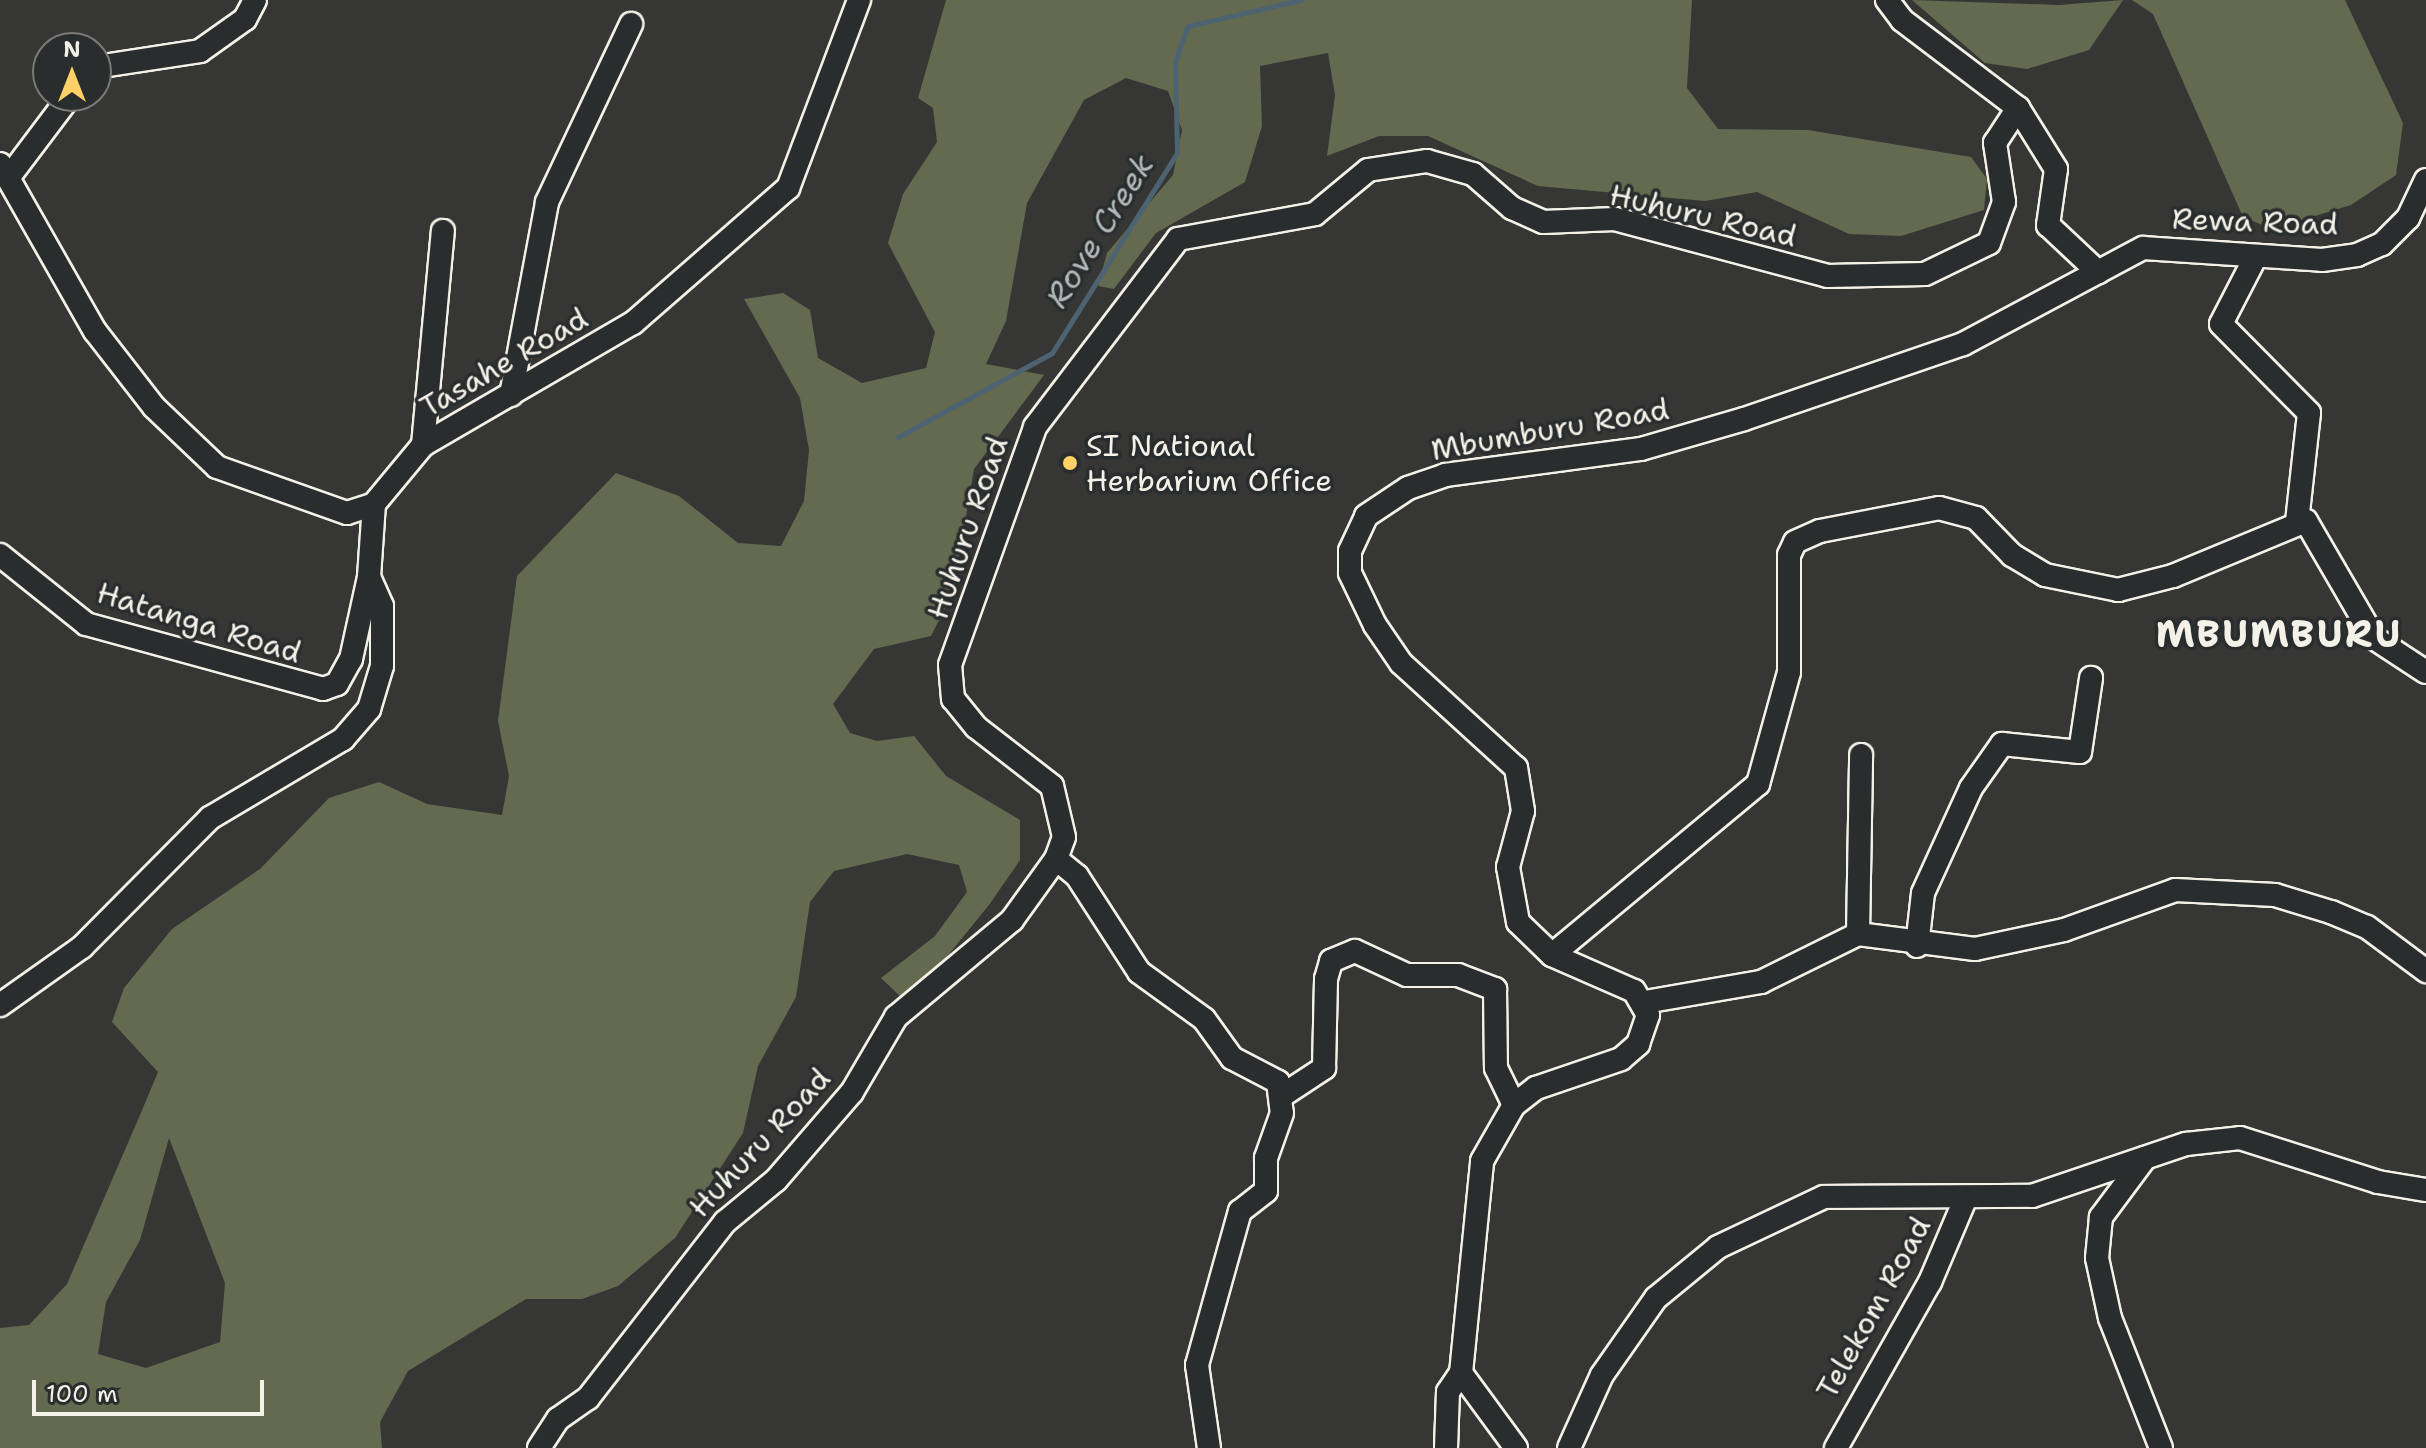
<!DOCTYPE html>
<style>
body{margin:0}
#map{position:relative;width:2426px;height:1448px;overflow:hidden;background:#363735;font-family:"Shantell Sans",sans-serif}
div>[style]{position:absolute}
.green>*{inset:0;background:#636a4f}
.stream>*{height:5px;margin:-2.5px;padding:0 2.5px;transform-origin:2.5px;border-radius:2.5px;background:#4d6371}
.roads{filter:drop-shadow(2px 0 #f4f1e8) drop-shadow(-2px 0 #f4f1e8) drop-shadow(0 2px #f4f1e8) drop-shadow(0 -2px #f4f1e8)}
.minor>*{height:22px;margin:-11px;padding:0 11px;transform-origin:11px;border-radius:11px;background:#2a2d2e}
.dots>*{width:22px;height:22px;translate:-50% -50%;box-sizing:border-box;border:4px solid #2a2d2e;border-radius:50%}
span{translate:-50% -50%;white-space:nowrap;text-align:center;line-height:1.15;-webkit-text-stroke:7px #2a2d2e;paint-order:stroke}
.street-label{font-size:30px;color:#f4f1e8}
.poi-label{font-size:30px;color:#f4f1e8}
.left{translate:0 -50%;text-align:left}
.water-label{font-size:32px;color:#b1b8b8;font-style:italic}
.district-label{font-size:38px;color:#f4f1e8;font-weight:700;letter-spacing:2px}
.north{position:absolute;left:32px;top:32px;width:80px;height:80px;box-sizing:border-box;background:#2a2d2e;border:2px solid #7b7b78;border-radius:50%;rotate:0deg;font-size:22px;font-weight:700;line-height:32px;text-align:center;color:#f4f1e8}
.north::after{content:'';display:block;margin:auto;width:28px;height:36px;background:#ffd166;clip-path:polygon(50% 0,100% 100%,50% 72%,0 100%)}
.scale{position:absolute;left:32px;top:1380px;width:232px;height:36px;box-sizing:border-box;border:4px solid #f4f1e8;border-top:0;padding-left:10px;font-size:24px;line-height:28px;white-space:nowrap;color:#f4f1e8;-webkit-text-stroke:6px #2a2d2e;paint-order:stroke}
</style>
<div id="map">
<div class="green">
<div style="clip-path:polygon(evenodd,946px 0,1692px 0,1687px 88px,1718px 129px,1808px 130px,1971px 157px,1987px 179px,1984px 210px,1901px 236px,1849px 234px,1757px 192px,1705px 201px,1538px 186px,1428px 136px,1379px 136px,1327px 156px,1335px 95px,1328px 53px,1260px 66px,1262px 126px,1245px 182px,1156px 233px,1114px 289px,1098px 286px,1107px 253px,1173px 175px,1182px 130px,1168px 91px,1126px 78px,1084px 100px,1027px 203px,1006px 321px,986px 364px,1044px 375px,974px 469px,953px 592px,931px 636px,874px 649px,833px 704px,850px 733px,877px 741px,914px 736px,946px 776px,1020px 820px,1020px 860px,989px 905px,945px 959px,900px 996px,881px 978px,935px 936px,967px 892px,959px 865px,907px 854px,834px 871px,810px 902px,796px 997px,758px 1066px,743px 1133px,675px 1238px,618px 1286px,582px 1299px,526px 1299px,408px 1371px,380px 1422px,382px 1448px,0 1448px,0 1328px,29px 1325px,67px 1284px,140px 1115px,158px 1072px,112px 1022px,124px 988px,172px 929px,260px 869px,329px 798px,379px 782px,427px 804px,502px 815px,509px 776px,498px 721px,517px 576px,616px 473px,679px 496px,738px 543px,781px 546px,804px 501px,809px 450px,800px 398px,744px 299px,783px 293px,810px 310px,818px 358px,862px 383px,926px 368px,935px 332px,888px 243px,903px 194px,937px 142px,933px 108px,918px 98px,946px 0,169px 1138px,225px 1283px,220px 1342px,146px 1368px,98px 1354px,106px 1302px,140px 1240px,169px 1138px)"></div>
<div style="clip-path:polygon(1912px 0,2059px 5px,2123px 0,2089px 50px,2027px 69px,1985px 63px)"></div>
<div style="clip-path:polygon(2132px 0,2345px 0,2403px 123px,2396px 175px,2351px 205px,2272px 229px,2243px 217px,2153px 14px)"></div>
</div>
<div class="stream">
<div style="left:898px;top:437px;width:175px;rotate:-28.6deg"></div>
<div style="left:1052px;top:353px;width:236px;rotate:-58deg"></div>
<div style="left:1177px;top:153px;width:92px;rotate:-91.2deg"></div>
<div style="left:1175px;top:61px;width:37px;rotate:-70deg"></div>
<div style="left:1188px;top:26px;width:116px;rotate:-13deg"></div>
</div>
<div class="roads">
<div class="minor">
<div style="left:1887px;top:0;width:25px;rotate:53deg"></div>
<div style="left:1902px;top:20px;width:146px;rotate:37.2deg"></div>
<div style="left:2018px;top:108px;width:72px;rotate:58.1deg"></div>
<div style="left:2056px;top:169px;width:57px;rotate:98.1deg"></div>
<div style="left:2048px;top:225px;width:69px;rotate:43.2deg"></div>
<div style="left:96px;top:67px;width:105px;rotate:-8.7deg"></div>
<div style="left:200px;top:51px;width:55px;rotate:-35.4deg"></div>
<div style="left:245px;top:19px;width:21px;rotate:-62deg"></div>
<div style="left:0;top:164px;width:192px;rotate:60.4deg"></div>
<div style="left:95px;top:331px;width:96px;rotate:52.2deg"></div>
<div style="left:154px;top:407px;width:87px;rotate:43.6deg"></div>
<div style="left:217px;top:467px;width:138px;rotate:19.5deg"></div>
<div style="left:347px;top:513px;width:28px;rotate:-18deg"></div>
<div style="left:9px;top:177px;width:101px;rotate:-53deg"></div>
<div style="left:2255px;top:258px;width:74px;rotate:117.3deg"></div>
<div style="left:2221px;top:324px;width:125px;rotate:45.3deg"></div>
<div style="left:2309px;top:413px;width:110px;rotate:96.3deg"></div>
<div style="left:511px;top:395px;width:196px;rotate:-79.4deg"></div>
<div style="left:547px;top:202px;width:197px;rotate:-64.7deg"></div>
<div style="left:423px;top:445px;width:215px;rotate:-84.7deg"></div>
<div style="left:0;top:555px;width:110px;rotate:38.7deg"></div>
<div style="left:86px;top:624px;width:246px;rotate:15.3deg"></div>
<div style="left:323px;top:689px;width:15px;rotate:-20deg"></div>
<div style="left:337px;top:684px;width:29px;rotate:-61deg"></div>
<div style="left:351px;top:659px;width:84px;rotate:-77.6deg"></div>
<div style="left:1056px;top:859px;width:27px;rotate:39deg"></div>
<div style="left:1077px;top:876px;width:114px;rotate:57.1deg"></div>
<div style="left:1139px;top:972px;width:80px;rotate:35.9deg"></div>
<div style="left:1204px;top:1019px;width:48px;rotate:54.3deg"></div>
<div style="left:1232px;top:1058px;width:52px;rotate:27.6deg"></div>
<div style="left:1278px;top:1082px;width:31px;rotate:83deg"></div>
<div style="left:1282px;top:1113px;width:48px;rotate:109.6deg"></div>
<div style="left:1266px;top:1158px;width:33px;rotate:90deg"></div>
<div style="left:1266px;top:1191px;width:33px;rotate:142deg"></div>
<div style="left:1240px;top:1211px;width:160px;rotate:105.6deg"></div>
<div style="left:1197px;top:1365px;width:84px;rotate:81.8deg"></div>
<div style="left:1858px;top:934px;width:179px;rotate:-89deg"></div>
<div style="left:1917px;top:946px;width:53px;rotate:-83.5deg"></div>
<div style="left:1923px;top:893px;width:115px;rotate:-65.4deg"></div>
<div style="left:1971px;top:788px;width:54px;rotate:-54.8deg"></div>
<div style="left:2002px;top:744px;width:78px;rotate:5.9deg"></div>
<div style="left:2080px;top:752px;width:75px;rotate:-81.5deg"></div>
<div style="left:1552px;top:955px;width:268px;rotate:-39.7deg"></div>
<div style="left:1758px;top:784px;width:116px;rotate:-74.5deg"></div>
<div style="left:1789px;top:672px;width:117px;rotate:-90deg"></div>
<div style="left:1789px;top:555px;width:14px;rotate:-65deg"></div>
<div style="left:1795px;top:542px;width:27px;rotate:-24deg"></div>
<div style="left:1820px;top:531px;width:121px;rotate:-10.9deg"></div>
<div style="left:1939px;top:508px;width:38px;rotate:15deg"></div>
<div style="left:1976px;top:518px;width:52px;rotate:45.8deg"></div>
<div style="left:2012px;top:555px;width:39px;rotate:31deg"></div>
<div style="left:2045px;top:575px;width:75px;rotate:11.6deg"></div>
<div style="left:2118px;top:590px;width:57px;rotate:-14.3deg"></div>
<div style="left:2173px;top:576px;width:144px;rotate:-22.5deg"></div>
<div style="left:2306px;top:521px;width:135px;rotate:59.8deg"></div>
<div style="left:2374px;top:638px;width:62px;rotate:33.2deg"></div>
<div style="left:1645px;top:1002px;width:118px;rotate:-9.8deg"></div>
<div style="left:1761px;top:982px;width:108px;rotate:-26.3deg"></div>
<div style="left:1858px;top:934px;width:118px;rotate:7.3deg"></div>
<div style="left:1975px;top:949px;width:91px;rotate:-12.1deg"></div>
<div style="left:2064px;top:930px;width:118px;rotate:-19.8deg"></div>
<div style="left:2175px;top:890px;width:100px;rotate:2.9deg"></div>
<div style="left:2275px;top:895px;width:59px;rotate:16.9deg"></div>
<div style="left:2331px;top:912px;width:39px;rotate:23deg"></div>
<div style="left:2367px;top:927px;width:74px;rotate:36.7deg"></div>
<div style="left:0;top:1005px;width:100px;rotate:-35.3deg"></div>
<div style="left:82px;top:947px;width:182px;rotate:-45.2deg"></div>
<div style="left:210px;top:818px;width:155px;rotate:-30.7deg"></div>
<div style="left:343px;top:739px;width:40px;rotate:-49deg"></div>
<div style="left:369px;top:709px;width:45px;rotate:-73.2deg"></div>
<div style="left:382px;top:666px;width:60px;rotate:-90deg"></div>
<div style="left:382px;top:606px;width:32px;rotate:-114deg"></div>
<div style="left:369px;top:577px;width:73px;rotate:-86.1deg"></div>
<div style="left:374px;top:504px;width:77px;rotate:-50.3deg"></div>
<div style="left:423px;top:445px;width:243px;rotate:-30.2deg"></div>
<div style="left:633px;top:323px;width:206px;rotate:-41.1deg"></div>
<div style="left:788px;top:188px;width:201px;rotate:-69.3deg"></div>
<div style="left:1280px;top:1097px;width:53px;rotate:-33.4deg"></div>
<div style="left:1324px;top:1068px;width:89px;rotate:-88.7deg"></div>
<div style="left:1326px;top:979px;width:19px;rotate:-74deg"></div>
<div style="left:1331px;top:961px;width:26px;rotate:-23deg"></div>
<div style="left:1355px;top:951px;width:57px;rotate:24.8deg"></div>
<div style="left:1407px;top:975px;width:51px"></div>
<div style="left:1458px;top:975px;width:40px;rotate:21deg"></div>
<div style="left:1495px;top:989px;width:79px;rotate:89.3deg"></div>
<div style="left:1496px;top:1068px;width:41px;rotate:64.1deg"></div>
<div style="left:2145px;top:1158px;width:74px;rotate:126.7deg"></div>
<div style="left:2101px;top:1217px;width:41px;rotate:95.6deg"></div>
<div style="left:2097px;top:1258px;width:61px;rotate:77.8deg"></div>
<div style="left:2110px;top:1318px;width:140px;rotate:68.6deg"></div>
<div style="left:539px;top:1448px;width:35px;rotate:-57deg"></div>
<div style="left:558px;top:1419px;width:37px;rotate:-35deg"></div>
<div style="left:588px;top:1398px;width:223px;rotate:-52.1deg"></div>
<div style="left:725px;top:1222px;width:66px;rotate:-39.5deg"></div>
<div style="left:776px;top:1180px;width:116px;rotate:-49.2deg"></div>
<div style="left:852px;top:1092px;width:87px;rotate:-59.6deg"></div>
<div style="left:896px;top:1017px;width:151px;rotate:-39.9deg"></div>
<div style="left:1012px;top:920px;width:75px;rotate:-54.2deg"></div>
<div style="left:1056px;top:859px;width:23px;rotate:-70deg"></div>
<div style="left:1064px;top:837px;width:52px;rotate:-103.2deg"></div>
<div style="left:1052px;top:786px;width:96px;rotate:-142.2deg"></div>
<div style="left:976px;top:727px;width:36px;rotate:-129deg"></div>
<div style="left:953px;top:699px;width:34px;rotate:-95deg"></div>
<div style="left:950px;top:665px;width:253px;rotate:-70.3deg"></div>
<div style="left:1035px;top:427px;width:236px;rotate:-52.7deg"></div>
<div style="left:1178px;top:239px;width:139px;rotate:-10.3deg"></div>
<div style="left:1315px;top:214px;width:69px;rotate:-39.7deg"></div>
<div style="left:1368px;top:170px;width:60px;rotate:-8.7deg"></div>
<div style="left:1427px;top:161px;width:48px;rotate:15.8deg"></div>
<div style="left:1473px;top:174px;width:52px;rotate:41.1deg"></div>
<div style="left:1512px;top:208px;width:34px;rotate:24deg"></div>
<div style="left:1543px;top:222px;width:72px;rotate:-2.4deg"></div>
<div style="left:1615px;top:219px;width:220px;rotate:15deg"></div>
<div style="left:1827px;top:276px;width:98px;rotate:-1.2deg"></div>
<div style="left:1925px;top:274px;width:71px;rotate:-25.8deg"></div>
<div style="left:1989px;top:243px;width:44px;rotate:-69.9deg"></div>
<div style="left:2004px;top:202px;width:60px;rotate:-98.7deg"></div>
<div style="left:1995px;top:143px;width:42px;rotate:-56.7deg"></div>
<div style="left:1446px;top:1448px;width:56px;rotate:-88deg"></div>
<div style="left:1448px;top:1392px;width:23px;rotate:-56deg"></div>
<div style="left:1516px;top:1448px;width:93px;rotate:-126.3deg"></div>
<div style="left:1461px;top:1373px;width:213px;rotate:-84.3deg"></div>
<div style="left:1482px;top:1161px;width:64px;rotate:-60.3deg"></div>
<div style="left:1514px;top:1105px;width:28px;rotate:-38deg"></div>
<div style="left:1536px;top:1088px;width:90px;rotate:-18.8deg"></div>
<div style="left:1621px;top:1059px;width:23px;rotate:-41deg"></div>
<div style="left:1638px;top:1044px;width:31px;rotate:-71deg"></div>
<div style="left:1648px;top:1015px;width:28px;rotate:-120deg"></div>
<div style="left:1634px;top:991px;width:90px;rotate:-156.3deg"></div>
<div style="left:1552px;top:955px;width:47px;rotate:-135.9deg"></div>
<div style="left:1518px;top:922px;width:56px;rotate:-100.3deg"></div>
<div style="left:1508px;top:867px;width:58px;rotate:-75deg"></div>
<div style="left:1523px;top:811px;width:44px;rotate:-99.2deg"></div>
<div style="left:1516px;top:768px;width:156px;rotate:-137.6deg"></div>
<div style="left:1401px;top:663px;width:46px;rotate:-124.4deg"></div>
<div style="left:1375px;top:625px;width:58px;rotate:-115.7deg"></div>
<div style="left:1350px;top:573px;width:22px;rotate:-90deg"></div>
<div style="left:1350px;top:551px;width:38px;rotate:-65deg"></div>
<div style="left:1366px;top:516px;width:50px;rotate:-33.7deg"></div>
<div style="left:1408px;top:488px;width:39px;rotate:-19deg"></div>
<div style="left:1445px;top:475px;width:198px;rotate:-7.6deg"></div>
<div style="left:1641px;top:449px;width:107px;rotate:-16.2deg"></div>
<div style="left:1744px;top:419px;width:231px;rotate:-18.9deg"></div>
<div style="left:1963px;top:344px;width:204px;rotate:-28.1deg"></div>
<div style="left:2143px;top:248px;width:179px;rotate:3.8deg"></div>
<div style="left:2322px;top:260px;width:35px;rotate:-8deg"></div>
<div style="left:2357px;top:255px;width:27px;rotate:-24deg"></div>
<div style="left:2382px;top:244px;width:37px;rotate:-45deg"></div>
<div style="left:2408px;top:218px;width:42px;rotate:-64.7deg"></div>
<div style="left:1569px;top:1448px;width:80px;rotate:-65.7deg"></div>
<div style="left:1602px;top:1375px;width:94px;rotate:-55deg"></div>
<div style="left:1656px;top:1298px;width:80px;rotate:-39.4deg"></div>
<div style="left:1718px;top:1247px;width:117px;rotate:-25.3deg"></div>
<div style="left:1824px;top:1197px;width:208px;rotate:-0.3deg"></div>
<div style="left:2032px;top:1196px;width:163px;rotate:-18.7deg"></div>
<div style="left:2186px;top:1144px;width:54px;rotate:-6.3deg"></div>
<div style="left:2240px;top:1138px;width:145px;rotate:17.7deg"></div>
<div style="left:2378px;top:1182px;width:49px;rotate:9.5deg"></div>
<div style="left:1836px;top:1448px;width:191px;rotate:-60.5deg"></div>
<div style="left:1930px;top:1282px;width:92px;rotate:-67deg"></div>
</div>
</div>
<div class="dots">
<div style="left:1070px;top:463px;background:#ffd166"></div>
</div>
<div class="street-label">
<span style="left:1703px;top:216px;rotate:13deg">Huhuru Road</span>
<span style="left:2255px;top:222px;rotate:2deg">Rewa Road</span>
<span style="left:504px;top:363px;rotate:-30deg">Tasahe Road</span>
<span style="left:1550px;top:430px;rotate:-10deg">Mbumburu Road</span>
<span style="left:968px;top:528px;rotate:-71deg">Huhuru Road</span>
<span style="left:199px;top:623px;rotate:17deg">Hatanga Road</span>
<span style="left:760px;top:1143px;rotate:-47deg">Huhuru Road</span>
<span style="left:1874px;top:1308px;rotate:-61deg">Telekom Road</span>
</div>
<div class="poi-label">
<span class="left" style="left:1086px;top:463px">SI National<br>Herbarium Office</span>
</div>
<div class="water-label">
<span style="left:1100px;top:231px;rotate:-58deg">Rove Creek</span>
</div>
<div class="district-label">
<span style="left:2279px;top:634px">MBUMBURU</span>
</div>
<div class="north">N</div>
<div class="scale">100 m</div>
</div>
